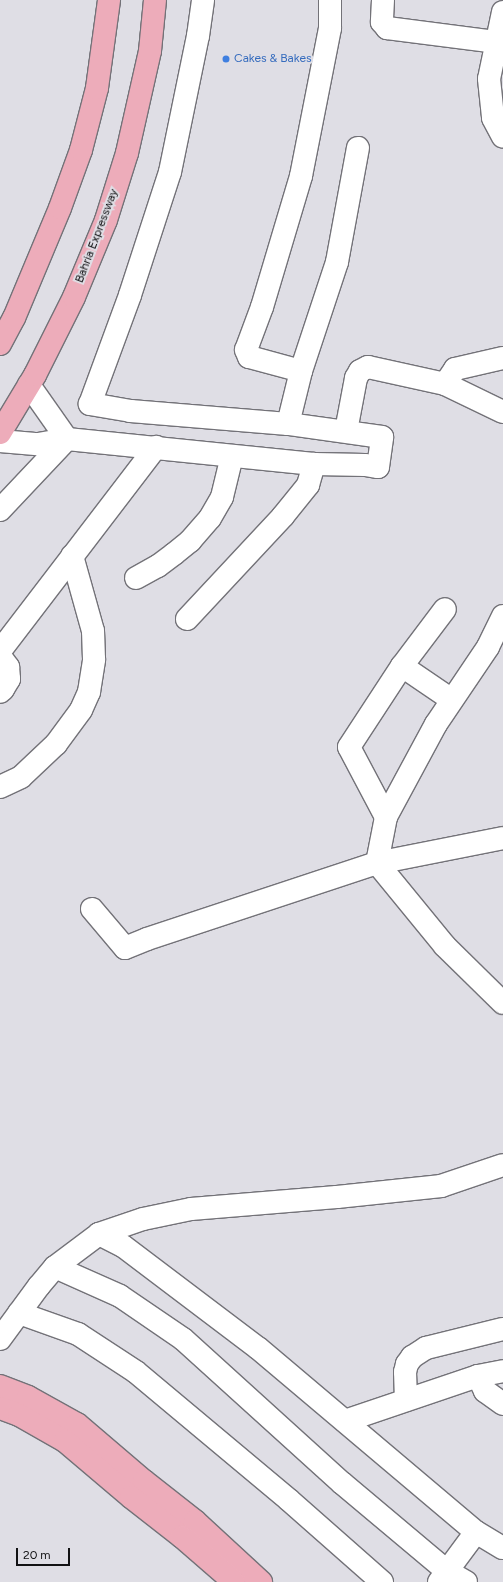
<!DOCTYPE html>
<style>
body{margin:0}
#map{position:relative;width:503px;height:1582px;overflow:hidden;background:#dfdee5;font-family:Figtree,sans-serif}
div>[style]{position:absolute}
.roads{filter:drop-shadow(1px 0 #737278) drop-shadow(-1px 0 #737278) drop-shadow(0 1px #737278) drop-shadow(0 -1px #737278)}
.minor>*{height:22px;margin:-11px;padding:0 11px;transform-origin:11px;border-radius:11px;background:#fff}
.major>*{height:22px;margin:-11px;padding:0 11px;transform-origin:11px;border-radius:11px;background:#edacba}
.dots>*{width:11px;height:11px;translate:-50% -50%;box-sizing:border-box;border:2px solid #dfdee5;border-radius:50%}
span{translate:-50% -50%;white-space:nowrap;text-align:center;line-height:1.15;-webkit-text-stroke:4px #dfdee5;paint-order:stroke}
.shop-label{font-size:12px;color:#366cbe}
.left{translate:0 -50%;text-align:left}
.street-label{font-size:12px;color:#121214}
.scale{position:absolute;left:16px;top:1548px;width:54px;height:18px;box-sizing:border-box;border:2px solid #121214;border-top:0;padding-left:5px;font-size:12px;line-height:14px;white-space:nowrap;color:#121214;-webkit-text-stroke:3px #dfdee5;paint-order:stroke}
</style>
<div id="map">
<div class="roads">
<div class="minor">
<div style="left:383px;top:0;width:22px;rotate:93deg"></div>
<div style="left:382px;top:22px;width:8px;rotate:50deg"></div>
<div style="left:387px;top:28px;width:111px;rotate:7.3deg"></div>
<div style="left:503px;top:12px;width:68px;rotate:101.8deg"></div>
<div style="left:489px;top:79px;width:39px;rotate:84deg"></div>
<div style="left:493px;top:118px;width:21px;rotate:62deg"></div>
<div style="left:301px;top:371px;width:54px;rotate:-164.9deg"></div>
<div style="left:249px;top:357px;width:8px;rotate:-113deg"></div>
<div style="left:246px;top:350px;width:46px;rotate:-69.6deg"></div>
<div style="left:262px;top:307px;width:137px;rotate:-73.4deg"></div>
<div style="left:301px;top:176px;width:151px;rotate:-78.9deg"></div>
<div style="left:330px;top:28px;width:28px;rotate:-90deg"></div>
<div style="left:445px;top:384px;width:18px;rotate:-56deg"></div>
<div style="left:455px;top:369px;width:49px;rotate:-12.9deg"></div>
<div style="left:29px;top:385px;width:66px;rotate:54.9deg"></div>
<div style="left:67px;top:439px;width:248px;rotate:5.8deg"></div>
<div style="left:314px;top:464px;width:51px;rotate:1.1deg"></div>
<div style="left:365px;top:465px;width:13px;rotate:9deg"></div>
<div style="left:378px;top:467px;width:30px;rotate:-82deg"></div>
<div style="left:382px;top:437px;width:95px;rotate:-172.1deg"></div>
<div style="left:288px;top:424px;width:158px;rotate:-175.3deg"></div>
<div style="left:131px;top:411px;width:42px;rotate:-170.3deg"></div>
<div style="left:90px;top:404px;width:116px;rotate:-69.8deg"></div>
<div style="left:130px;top:295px;width:129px;rotate:-72deg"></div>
<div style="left:170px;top:172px;width:139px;rotate:-78.4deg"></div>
<div style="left:198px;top:36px;width:36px;rotate:-82deg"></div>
<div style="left:288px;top:424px;width:55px;rotate:-76.2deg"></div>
<div style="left:301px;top:371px;width:115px;rotate:-71.7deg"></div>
<div style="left:337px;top:262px;width:116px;rotate:-79.6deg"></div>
<div style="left:346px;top:431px;width:54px;rotate:-79.3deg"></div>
<div style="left:356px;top:378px;width:8px;rotate:-60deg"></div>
<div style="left:360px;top:371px;width:9px;rotate:-27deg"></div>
<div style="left:368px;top:367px;width:79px;rotate:12.4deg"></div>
<div style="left:445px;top:384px;width:64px;rotate:25.8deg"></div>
<div style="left:0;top:441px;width:38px;rotate:5deg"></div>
<div style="left:38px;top:444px;width:29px;rotate:-10deg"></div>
<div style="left:0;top:510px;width:98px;rotate:-46.7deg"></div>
<div style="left:136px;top:578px;width:25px;rotate:-29deg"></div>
<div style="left:158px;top:566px;width:20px;rotate:-37deg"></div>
<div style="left:174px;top:554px;width:21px;rotate:-39deg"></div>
<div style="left:190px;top:541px;width:30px;rotate:-49deg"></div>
<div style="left:210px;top:518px;width:24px;rotate:-60deg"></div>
<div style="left:222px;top:497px;width:42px;rotate:-76.3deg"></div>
<div style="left:503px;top:616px;width:34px;rotate:116deg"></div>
<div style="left:488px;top:647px;width:93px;rotate:124deg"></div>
<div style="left:436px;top:724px;width:106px;rotate:118.3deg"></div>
<div style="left:386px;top:817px;width:47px;rotate:101.1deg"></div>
<div style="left:377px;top:863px;width:107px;rotate:50.7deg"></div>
<div style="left:445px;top:946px;width:81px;rotate:44.5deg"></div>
<div style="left:187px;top:619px;width:141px;rotate:-47deg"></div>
<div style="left:283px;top:516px;width:40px;rotate:-51deg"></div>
<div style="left:308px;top:485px;width:22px;rotate:-74deg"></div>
<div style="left:0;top:651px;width:257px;rotate:-52.6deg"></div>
<div style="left:0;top:656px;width:14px;rotate:54deg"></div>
<div style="left:8px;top:667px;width:12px;rotate:85deg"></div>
<div style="left:9px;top:679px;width:12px;rotate:121deg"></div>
<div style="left:3px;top:689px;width:4px;rotate:135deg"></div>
<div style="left:402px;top:666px;width:60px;rotate:34.2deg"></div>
<div style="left:0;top:787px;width:23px;rotate:-25deg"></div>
<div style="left:21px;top:777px;width:48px;rotate:-43.3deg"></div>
<div style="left:56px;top:744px;width:42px;rotate:-53.7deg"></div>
<div style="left:81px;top:710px;width:20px;rotate:-66deg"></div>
<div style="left:89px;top:692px;width:33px;rotate:-81deg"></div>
<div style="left:94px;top:659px;width:28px;rotate:-92deg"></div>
<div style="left:93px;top:631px;width:78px;rotate:-105.6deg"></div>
<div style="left:386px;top:817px;width:79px;rotate:-117.9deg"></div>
<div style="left:349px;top:747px;width:97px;rotate:-56.8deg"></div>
<div style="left:402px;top:666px;width:71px;rotate:-53deg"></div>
<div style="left:92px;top:909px;width:51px;rotate:49.8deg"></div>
<div style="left:125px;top:948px;width:24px;rotate:-22deg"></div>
<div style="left:147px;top:939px;width:242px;rotate:-18.3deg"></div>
<div style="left:377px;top:863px;width:128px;rotate:-11.2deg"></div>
<div style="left:99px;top:1234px;width:27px;rotate:27deg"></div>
<div style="left:123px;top:1246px;width:169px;rotate:37.1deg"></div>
<div style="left:258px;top:1348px;width:285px;rotate:40.2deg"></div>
<div style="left:476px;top:1532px;width:31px;rotate:31deg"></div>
<div style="left:55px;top:1267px;width:71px;rotate:24deg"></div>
<div style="left:120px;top:1296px;width:76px;rotate:34.3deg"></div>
<div style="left:183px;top:1339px;width:215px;rotate:42.2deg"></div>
<div style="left:342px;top:1483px;width:137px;rotate:40deg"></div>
<div style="left:447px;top:1571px;width:22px;rotate:30deg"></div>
<div style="left:19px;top:1313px;width:63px;rotate:19.6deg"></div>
<div style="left:78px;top:1334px;width:69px;rotate:33.2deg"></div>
<div style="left:136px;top:1372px;width:199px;rotate:39.9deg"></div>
<div style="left:289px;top:1500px;width:124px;rotate:41.4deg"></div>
<div style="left:0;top:1339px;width:66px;rotate:-53.7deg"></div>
<div style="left:39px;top:1286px;width:25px;rotate:-50deg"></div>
<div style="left:55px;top:1267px;width:55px;rotate:-36.9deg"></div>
<div style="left:99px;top:1234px;width:46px;rotate:-18.8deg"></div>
<div style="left:143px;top:1219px;width:49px;rotate:-11.8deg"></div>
<div style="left:191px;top:1209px;width:146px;rotate:-4.7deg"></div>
<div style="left:337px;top:1197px;width:105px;rotate:-6deg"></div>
<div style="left:441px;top:1186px;width:65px;rotate:-18.7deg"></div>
<div style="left:478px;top:1376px;width:25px;rotate:-11deg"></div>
<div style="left:406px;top:1400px;width:28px;rotate:-92deg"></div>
<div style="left:405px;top:1372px;width:8px;rotate:-76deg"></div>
<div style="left:407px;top:1364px;width:9px;rotate:-54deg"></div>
<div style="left:412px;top:1357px;width:17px;rotate:-33deg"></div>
<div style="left:426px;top:1348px;width:79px;rotate:-13.9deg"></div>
<div style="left:345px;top:1421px;width:140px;rotate:-18.7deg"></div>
<div style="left:478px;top:1376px;width:17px;rotate:65deg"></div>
<div style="left:485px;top:1391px;width:22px;rotate:36deg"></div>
<div style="left:439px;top:1582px;width:62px;rotate:-53.5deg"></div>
</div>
<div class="major">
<div style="left:0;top:344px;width:30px;rotate:-62deg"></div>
<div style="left:14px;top:318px;width:119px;rotate:-67.3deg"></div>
<div style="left:60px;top:208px;width:62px;rotate:-70.1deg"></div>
<div style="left:81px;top:150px;width:64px;rotate:-75.5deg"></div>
<div style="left:97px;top:88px;width:89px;rotate:-82.2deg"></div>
<div style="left:0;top:433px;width:68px;rotate:-58.9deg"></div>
<div style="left:35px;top:375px;width:87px;rotate:-63.4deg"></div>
<div style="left:74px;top:297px;width:83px;rotate:-67.4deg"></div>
<div style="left:106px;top:220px;width:70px;rotate:-72.6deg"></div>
<div style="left:127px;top:153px;width:105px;rotate:-77.3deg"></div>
<div style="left:150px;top:51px;width:51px;rotate:-84.4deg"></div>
<div style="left:0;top:1386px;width:30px;rotate:21deg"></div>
<div style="left:28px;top:1397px;width:56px;rotate:28.9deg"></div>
<div style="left:77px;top:1424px;width:88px;rotate:40.4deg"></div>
<div style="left:144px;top:1481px;width:65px;rotate:38.1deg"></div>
<div style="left:195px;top:1521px;width:90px;rotate:42.7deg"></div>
<div style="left:0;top:1408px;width:20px;rotate:20deg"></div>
<div style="left:19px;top:1415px;width:53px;rotate:29.5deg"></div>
<div style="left:65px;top:1441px;width:87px;rotate:40.3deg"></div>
<div style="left:131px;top:1497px;width:65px;rotate:38.1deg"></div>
<div style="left:182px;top:1537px;width:69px;rotate:40.9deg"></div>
</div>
</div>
<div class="dots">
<div style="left:226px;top:59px;background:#3f7fe0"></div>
</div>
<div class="shop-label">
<span class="left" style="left:234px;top:59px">Cakes &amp; Bakes</span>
</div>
<div class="street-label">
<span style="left:97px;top:236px;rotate:-69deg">Bahria Expressway</span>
</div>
<div class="scale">20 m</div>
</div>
